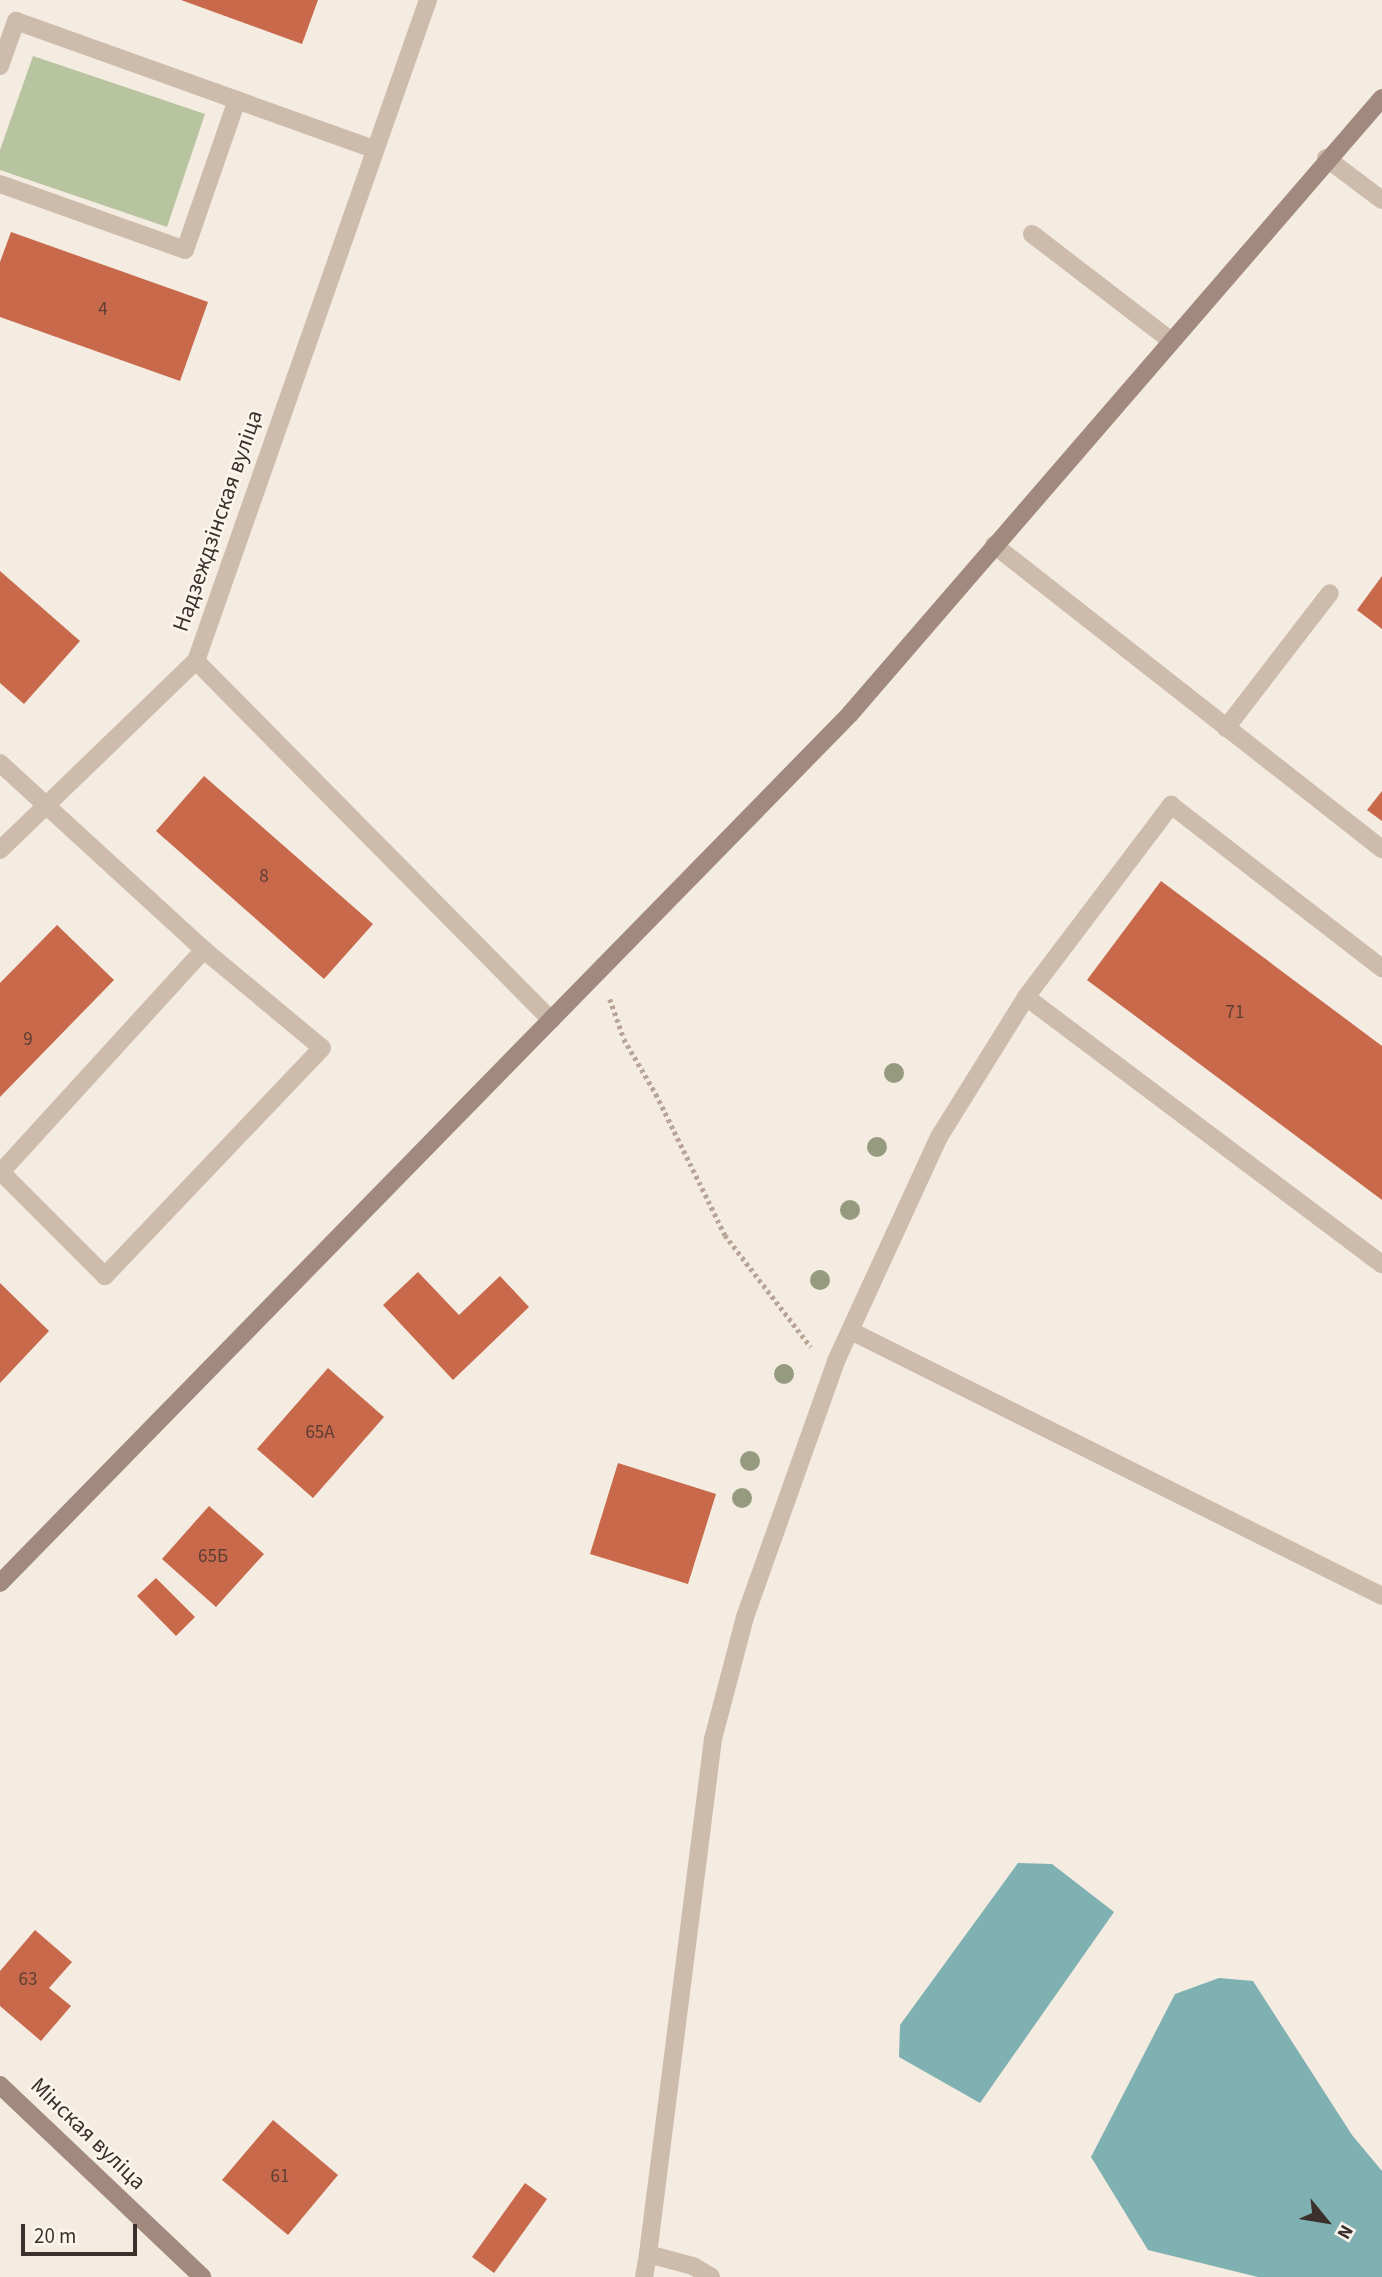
<!DOCTYPE html>
<meta charset="utf-8">
<style>
body{margin:0}
#map{position:relative;width:1382px;height:2277px;overflow:hidden;background:#f4ebe1;font-family:"Source Sans 3",sans-serif}
div>[style]{position:absolute}
.green>*{inset:0;background:#b8c4a0}
.water>*{inset:0;background:#7fb0b2}
.building>*{inset:0;background:#c8694b}
.path>*{height:4.5px;margin-top:-2.25px;transform-origin:0;background:repeating-linear-gradient(90deg,#b9a596 0 3.5px,transparent 0 7px)}
.lane>*{height:18px;margin:-9px;padding:0 9px;transform-origin:9px;border-radius:9px;background:#cdbbac}
.street>*{height:18px;margin:-9px;padding:0 9px;transform-origin:9px;border-radius:9px;background:#cdbbac}
.secondary>*{height:18px;margin:-9px;padding:0 9px;transform-origin:9px;border-radius:9px;background:#a18a7d}
.trees>*{width:20px;height:20px;margin:-10px;border-radius:50%;background:#969b7f}
span{translate:-50% -50%;white-space:nowrap;text-align:center;line-height:1.15;-webkit-text-stroke:5px #fbf5ee;paint-order:stroke}
.number-label{font-size:19px;color:#5e3e33}
.number-label span{-webkit-text-stroke-width:0}
.street-label{font-size:23px;color:#3b302b}
.north{position:absolute;left:1291px;top:2186px;width:70px;height:70px;-webkit-text-stroke:5px #fbf5ee;paint-order:stroke;rotate:120deg;font-size:19px;font-weight:700;line-height:28px;text-align:center;color:#3b302b}
.north::after{content:'';display:block;margin:auto;width:24px;height:32px;background:#3b302b;clip-path:polygon(50% 0,100% 100%,50% 72%,0 100%)}
.scale{position:absolute;left:21px;top:2224px;width:116px;height:32px;box-sizing:border-box;border:4px solid #3b302b;border-top:0;padding-left:9px;font-size:21px;line-height:24px;white-space:nowrap;color:#3b302b;-webkit-text-stroke:5px #fbf5ee;paint-order:stroke}
</style>
<div id="map">
<div class="green">
<div style="clip-path:polygon(33px 56px,205px 114px,167px 227px,0 170px,0 150px)"></div>
</div>
<div class="water">
<div style="clip-path:polygon(1018px 1863px,1052px 1864px,1114px 1912px,980px 2103px,899px 2057px,900px 2025px)"></div>
<div style="clip-path:polygon(1219px 1978px,1253px 1981px,1352px 2135px,1382px 2171px,1382px 2277px,1258px 2277px,1148px 2250px,1091px 2157px,1175px 1994px)"></div>
</div>
<div class="building">
<div style="clip-path:polygon(181px 0,318px 0,302px 44px)"></div>
<div style="clip-path:polygon(11px 232px,208px 302px,180px 381px,0 317px,0 262px)"></div>
<div style="clip-path:polygon(0 571px,80px 641px,24px 704px,0 683px)"></div>
<div style="clip-path:polygon(1382px 576px,1382px 629px,1357px 610px)"></div>
<div style="clip-path:polygon(204px 776px,373px 924px,324px 979px,156px 831px)"></div>
<div style="clip-path:polygon(1382px 791px,1382px 821px,1367px 810px)"></div>
<div style="clip-path:polygon(1161px 881px,1382px 1046px,1382px 1200px,1087px 980px)"></div>
<div style="clip-path:polygon(57px 925px,114px 980px,0 1097px,0 983px)"></div>
<div style="clip-path:polygon(418px 1272px,459px 1315px,500px 1276px,529px 1307px,453px 1380px,383px 1305px)"></div>
<div style="clip-path:polygon(0 1283px,49px 1331px,0 1383px)"></div>
<div style="clip-path:polygon(328px 1368px,384px 1417px,313px 1498px,257px 1449px)"></div>
<div style="clip-path:polygon(618px 1463px,716px 1494px,688px 1584px,590px 1554px)"></div>
<div style="clip-path:polygon(209px 1506px,264px 1554px,216px 1607px,162px 1559px)"></div>
<div style="clip-path:polygon(156px 1578px,195px 1617px,176px 1636px,137px 1596px)"></div>
<div style="clip-path:polygon(35px 1930px,72px 1962px,49px 1988px,71px 2006px,41px 2041px,0 2006px,0 1971px)"></div>
<div style="clip-path:polygon(273px 2120px,338px 2175px,288px 2235px,222px 2180px)"></div>
<div style="clip-path:polygon(525px 2183px,547px 2199px,494px 2273px,472px 2257px)"></div>
</div>
<div class="path">
<div style="left:610px;top:999px;width:42px;rotate:70.7deg"></div>
<div style="left:624px;top:1039px;width:64px;rotate:59.8deg"></div>
<div style="left:656px;top:1094px;width:157px;rotate:63.9deg"></div>
<div style="left:725px;top:1235px;width:141px;rotate:52.5deg"></div>
</div>
<div class="lane">
<div style="left:0;top:66px;width:48px;rotate:-70.4deg"></div>
<div style="left:16px;top:21px;width:379px;rotate:19.7deg"></div>
<div style="left:1326px;top:158px;width:70px;rotate:36.9deg"></div>
<div style="left:0;top:184px;width:196px;rotate:19.6deg"></div>
<div style="left:185px;top:250px;width:159px;rotate:-70.9deg"></div>
<div style="left:1032px;top:234px;width:173px;rotate:37.5deg"></div>
<div style="left:994px;top:545px;width:493px;rotate:38.1deg"></div>
<div style="left:1226px;top:728px;width:170px;rotate:-52.4deg"></div>
<div style="left:0;top:763px;width:277px;rotate:42.5deg"></div>
<div style="left:204px;top:950px;width:153px;rotate:39.7deg"></div>
<div style="left:322px;top:1048px;width:315px;rotate:133.6deg"></div>
<div style="left:105px;top:1276px;width:147px;rotate:-135deg"></div>
<div style="left:1px;top:1172px;width:301px;rotate:-47.6deg"></div>
<div style="left:0;top:850px;width:272px;rotate:-44deg"></div>
<div style="left:1026px;top:997px;width:445px;rotate:36.9deg"></div>
<div style="left:851px;top:1331px;width:593px;rotate:26.52deg"></div>
<div style="left:648px;top:2254px;width:519px;rotate:-82.81deg"></div>
<div style="left:713px;top:1739px;width:126px;rotate:-75.3deg"></div>
<div style="left:745px;top:1617px;width:272px;rotate:-70.4deg"></div>
<div style="left:836px;top:1361px;width:247px;rotate:-65.3deg"></div>
<div style="left:939px;top:1137px;width:165px;rotate:-58.1deg"></div>
<div style="left:1026px;top:997px;width:241px;rotate:-52.9deg"></div>
<div style="left:1171px;top:805px;width:267px;rotate:37.7deg"></div>
</div>
<div class="street">
<div style="left:428px;top:0;width:701px;rotate:109.34deg"></div>
<div style="left:196px;top:661px;width:505px;rotate:45.32deg"></div>
<div style="left:644px;top:2277px;width:23px;rotate:-80deg"></div>
<div style="left:648px;top:2254px;width:47px;rotate:14.9deg"></div>
<div style="left:693px;top:2266px;width:21px;rotate:31deg"></div>
</div>
<div class="secondary">
<div style="left:0;top:1583px;width:1216px;rotate:-45.63deg"></div>
<div style="left:850px;top:714px;width:814px;rotate:-49.18deg"></div>
<div style="left:0;top:2085px;width:279px;rotate:43.5deg"></div>
</div>
<div class="trees">
<div style="left:894px;top:1073px"></div>
<div style="left:877px;top:1147px"></div>
<div style="left:850px;top:1210px"></div>
<div style="left:820px;top:1280px"></div>
<div style="left:784px;top:1374px"></div>
<div style="left:750px;top:1461px"></div>
<div style="left:742px;top:1498px"></div>
</div>
<div class="number-label">
<span style="left:103px;top:310px">4</span>
<span style="left:264px;top:877px">8</span>
<span style="left:1235px;top:1013px">71</span>
<span style="left:28px;top:1040px">9</span>
<span style="left:320px;top:1433px">65А</span>
<span style="left:213px;top:1557px">65Б</span>
<span style="left:28px;top:1980px">63</span>
<span style="left:280px;top:2177px">61</span>
</div>
<div class="street-label">
<span style="left:218px;top:521px;rotate:-71deg">Надзеждзінская вуліца</span>
<span style="left:88px;top:2134px;rotate:44deg">Мінская вуліца</span>
</div>
<div class="north">N</div>
<div class="scale">20 m</div>
</div>
